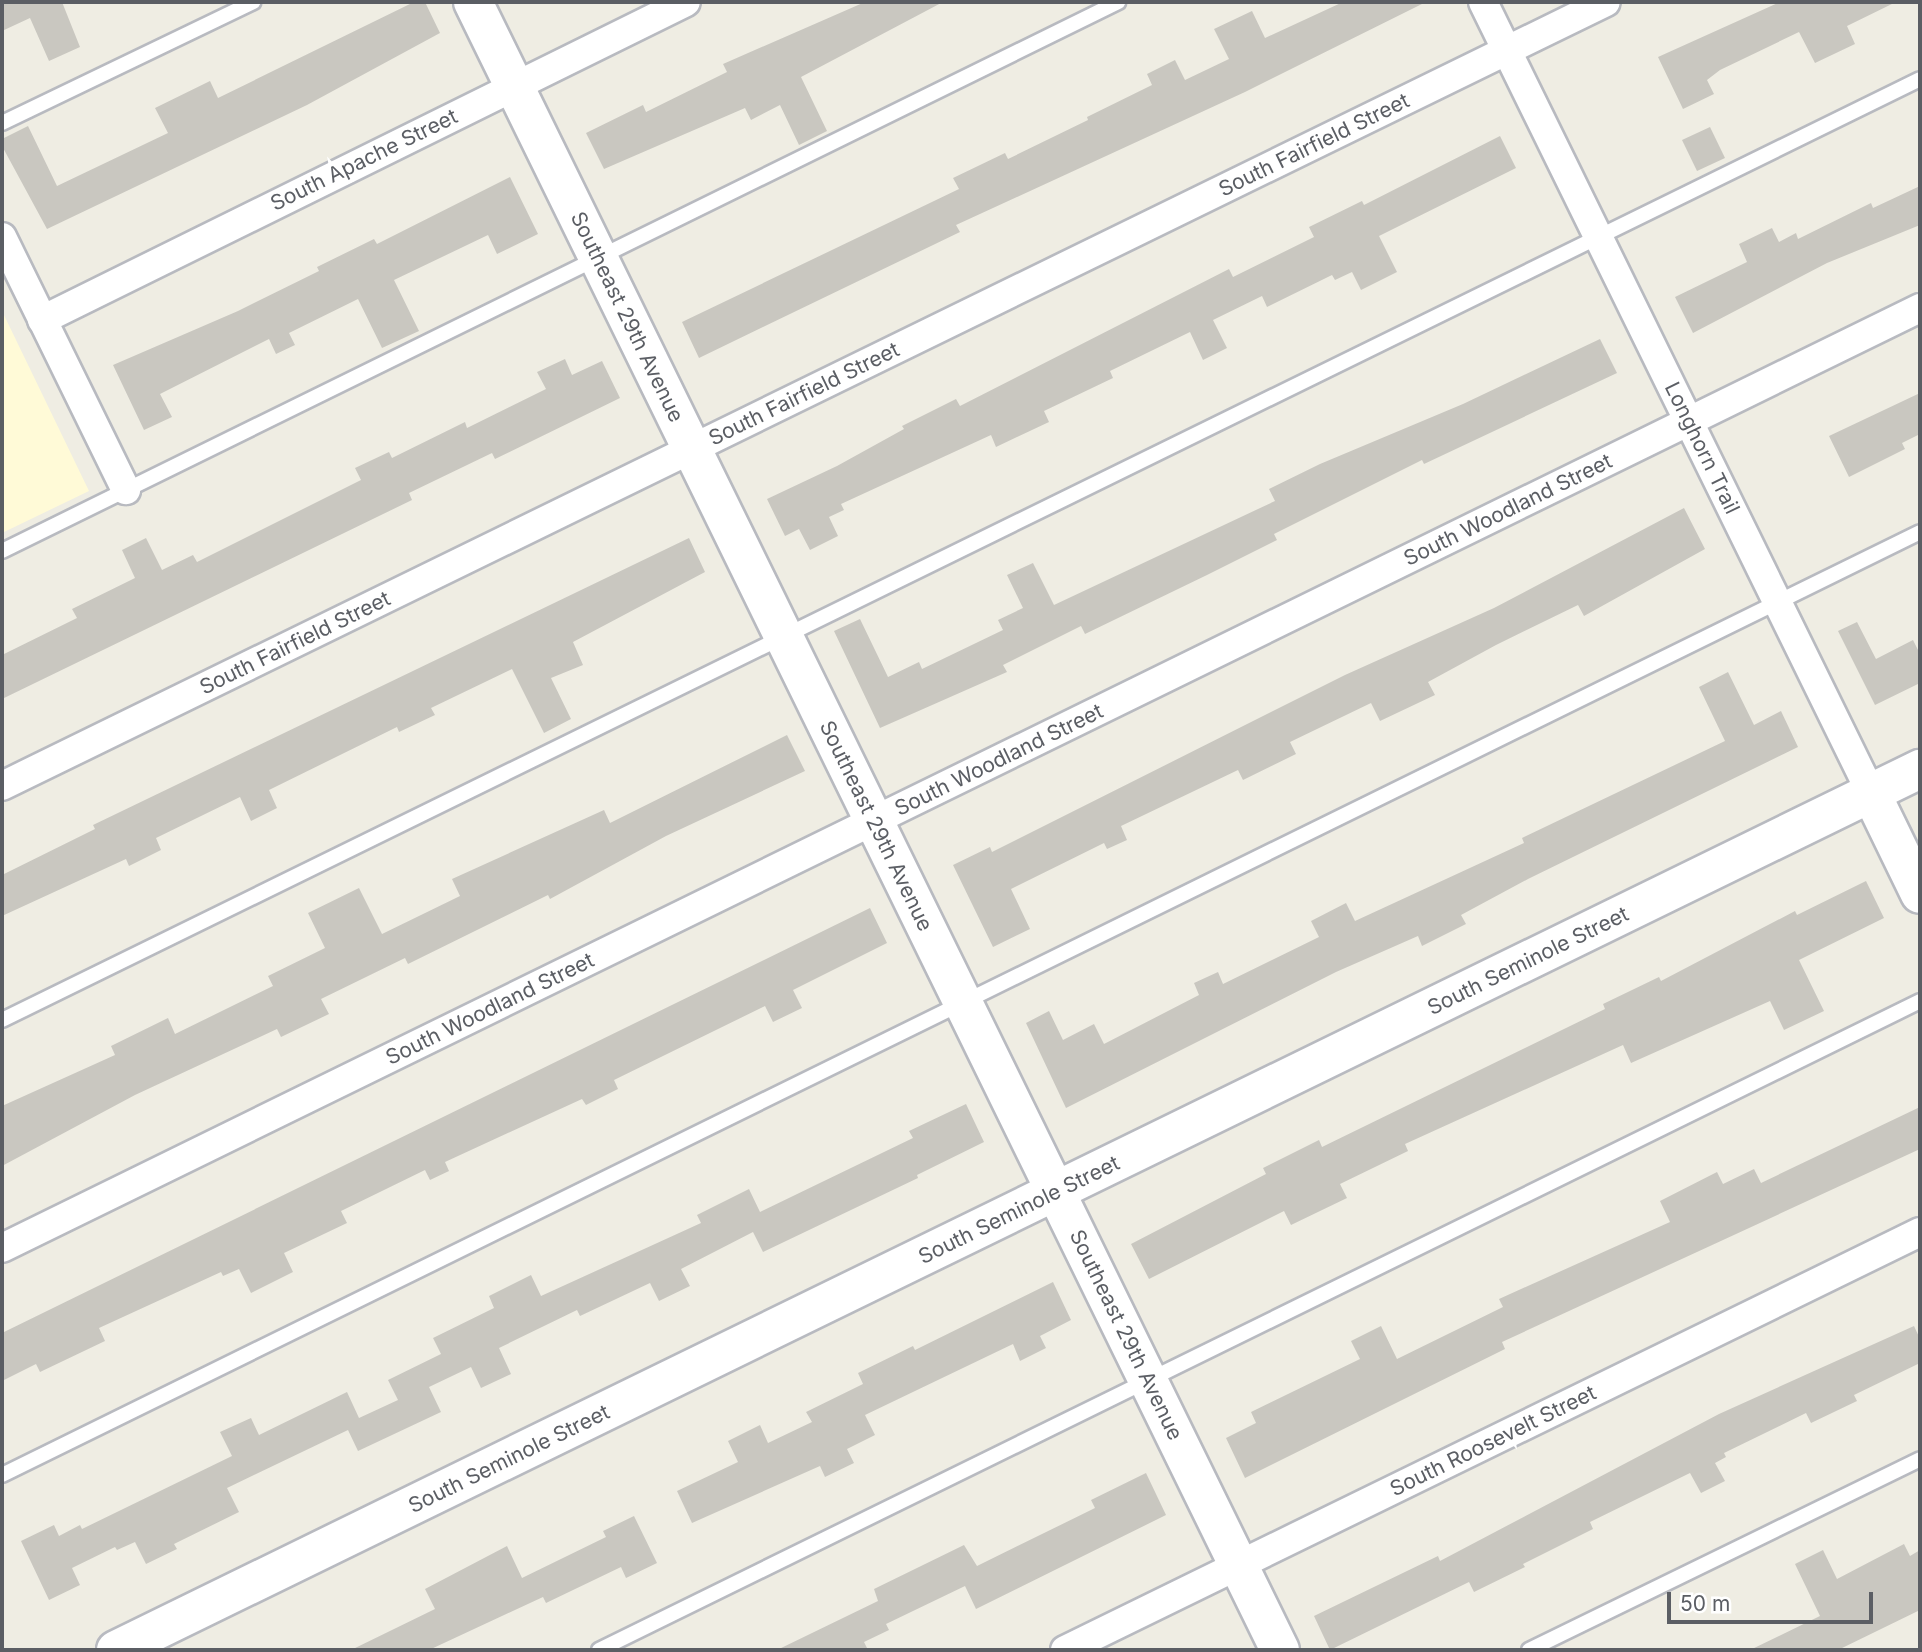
<!DOCTYPE html>
<style>
body{margin:0}
#map{position:relative;width:1922px;height:1652px;overflow:hidden;background:#efede3;font-family:Inter,sans-serif}
div>[style]{position:absolute}
.commercial>*{inset:0;background:#fffad7}
.building>*{inset:0;background:#c9c7c0}
.roads{filter:drop-shadow(2px 0 #b8bac0) drop-shadow(-2px 0 #b8bac0) drop-shadow(0 2px #b8bac0) drop-shadow(0 -2px #b8bac0)}
.lane>*{height:14px;margin:-7px;padding:0 7px;transform-origin:7px;border-radius:7px;background:#fff}
.street>*{height:28px;margin:-14px;padding:0 14px;transform-origin:14px;border-radius:14px;background:#fff}
.secondary>*{height:38px;margin:-19px;padding:0 19px;transform-origin:19px;border-radius:19px;background:#fff}
span{translate:-50% -50%;white-space:nowrap;text-align:center;line-height:1.15;-webkit-text-stroke:7px #fff;paint-order:stroke}
.street-label{font-size:21px;color:#5b5e64}
.frame{position:absolute;inset:0;border:4px solid #5b5e64;pointer-events:none}
.scale{position:absolute;left:1667px;top:1592px;width:206px;height:32px;box-sizing:border-box;border:4px solid #5b5e64;border-top:0;padding-left:9px;font-size:21px;line-height:24px;white-space:nowrap;color:#5b5e64;-webkit-text-stroke:5px #fff;paint-order:stroke}
</style>
<div id="map">
<div class="commercial">
<div style="clip-path:polygon(2px 311px,89px 491px,2px 533px)"></div>
</div>
<div class="building">
<div style="clip-path:polygon(2px 2px,62px 2px,80px 47px,49px 61px,30px 18px,2px 31px)"></div>
<div style="clip-path:polygon(414px 2px,425px 2px,440px 33px,307px 105px,47px 229px,2px 146px,2px 139px,28px 126px,57px 186px,168px 133px,155px 108px,210px 81px,218px 98px)"></div>
<div style="clip-path:polygon(865px 2px,943px 2px,801px 77px,827px 131px,799px 145px,780px 105px,751px 120px,745px 108px,604px 169px,586px 133px,643px 105px,646px 112px,727px 72px,723px 64px)"></div>
<div style="clip-path:polygon(1343px 2px,1426px 2px,1245px 92px,956px 225px,960px 232px,699px 358px,682px 322px,959px 189px,953px 178px,1005px 153px,1008px 159px,1088px 120px,1087px 117px,1152px 85px,1147px 74px,1175px 60px,1185px 80px,1229px 59px,1214px 29px,1252px 11px,1265px 38px)"></div>
<div style="clip-path:polygon(1780px 2px,1896px 2px,1847px 26px,1855px 44px,1815px 63px,1799px 32px,1720px 70px,1707px 80px,1714px 94px,1683px 109px,1658px 57px)"></div>
<div style="clip-path:polygon(1710px 127px,1725px 158px,1697px 171px,1682px 140px)"></div>
<div style="clip-path:polygon(1500px 136px,1516px 168px,1379px 236px,1397px 272px,1361px 290px,1352px 272px,1335px 280px,1332px 275px,1267px 307px,1262px 296px,1213px 320px,1227px 348px,1203px 360px,1190px 332px,1110px 371px,1113px 378px,1044px 411px,1049px 422px,996px 447px,991px 435px,841px 504px,844px 510px,829px 517px,838px 536px,810px 550px,799px 529px,785px 536px,767px 499px,837px 466px,904px 429px,902px 426px,956px 399px,960px 406px,1229px 269px,1233px 277px,1314px 237px,1309px 227px,1362px 201px,1364px 205px)"></div>
<div style="clip-path:polygon(510px 177px,538px 234px,497px 254px,488px 235px,394px 280px,419px 331px,382px 348px,358px 299px,289px 333px,295px 345px,276px 354px,269px 339px,160px 394px,172px 417px,144px 430px,113px 365px,238px 311px,319px 271px,317px 267px,374px 239px,377px 244px)"></div>
<div style="clip-path:polygon(1920px 186px,1920px 225px,1827px 263px,1693px 333px,1675px 297px,1747px 262px,1739px 244px,1772px 228px,1779px 242px,1796px 233px,1798px 239px,1871px 203px,1873px 208px)"></div>
<div style="clip-path:polygon(1600px 339px,1617px 373px,1424px 464px,1422px 460px,1274px 534px,1277px 540px,1207px 575px,1085px 634px,1081px 626px,1003px 665px,1007px 672px,880px 728px,834px 631px,860px 619px,888px 677px,919px 662px,922px 669px,1003px 630px,998px 620px,1023px 608px,1007px 575px,1033px 563px,1054px 605px,1275px 501px,1269px 489px,1320px 464px,1463px 404px)"></div>
<div style="clip-path:polygon(565px 359px,572px 375px,602px 361px,620px 398px,495px 459px,492px 453px,409px 493px,412px 500px,2px 699px,2px 655px,77px 618px,72px 609px,135px 578px,122px 550px,146px 538px,162px 570px,193px 555px,197px 562px,361px 480px,355px 468px,389px 452px,392px 458px,465px 422px,467px 428px,546px 389px,537px 372px)"></div>
<div style="clip-path:polygon(1920px 393px,1920px 434px,1902px 443px,1905px 449px,1849px 477px,1829px 436px)"></div>
<div style="clip-path:polygon(1684px 508px,1705px 549px,1584px 616px,1578px 605px,1496px 645px,1428px 682px,1435px 695px,1380px 721px,1371px 703px,1290px 742px,1296px 754px,1243px 780px,1238px 770px,1121px 826px,1127px 840px,1107px 849px,1104px 843px,1011px 889px,1030px 929px,993px 947px,953px 865px,990px 847px,992px 852px,1345px 675px,1494px 608px)"></div>
<div style="clip-path:polygon(689px 538px,705px 572px,573px 642px,583px 665px,551px 678px,571px 719px,544px 733px,512px 669px,431px 708px,435px 715px,399px 732px,397px 727px,269px 790px,277px 808px,251px 821px,240px 797px,156px 838px,161px 850px,129px 866px,126px 859px,2px 916px,2px 875px,95px 829px,93px 825px)"></div>
<div style="clip-path:polygon(1857px 622px,1876px 659px,1913px 640px,1920px 654px,1920px 683px,1875px 705px,1838px 631px)"></div>
<div style="clip-path:polygon(1728px 672px,1754px 725px,1781px 711px,1798px 747px,1528px 879px,1461px 915px,1466px 924px,1422px 946px,1418px 936px,1336px 972px,1066px 1108px,1026px 1023px,1049px 1011px,1063px 1040px,1094px 1024px,1104px 1044px,1199px 995px,1194px 983px,1218px 972px,1223px 984px,1319px 937px,1311px 921px,1346px 903px,1355px 921px,1524px 843px,1522px 838px,1725px 741px,1699px 687px)"></div>
<div style="clip-path:polygon(787px 735px,805px 771px,666px 836px,550px 899px,548px 895px,408px 964px,405px 958px,321px 999px,329px 1014px,281px 1037px,277px 1029px,135px 1095px,2px 1166px,2px 1106px,115px 1055px,111px 1046px,168px 1018px,175px 1034px,273px 986px,268px 976px,325px 948px,308px 913px,359px 888px,382px 934px,460px 896px,452px 879px,604px 810px,610px 823px)"></div>
<div style="clip-path:polygon(1866px 881px,1884px 918px,1799px 960px,1824px 1011px,1784px 1030px,1770px 1001px,1631px 1063px,1623px 1045px,1405px 1144px,1408px 1151px,1340px 1184px,1347px 1198px,1291px 1225px,1284px 1211px,1149px 1279px,1131px 1244px,1266px 1174px,1263px 1168px,1319px 1140px,1322px 1147px,1605px 1009px,1603px 1004px,1659px 977px,1661px 981px,1795px 911px,1797px 915px)"></div>
<div style="clip-path:polygon(870px 908px,887px 943px,793px 990px,802px 1008px,773px 1022px,765px 1006px,614px 1080px,618px 1089px,586px 1105px,582px 1099px,445px 1162px,449px 1171px,430px 1180px,425px 1170px,341px 1211px,347px 1223px,284px 1253px,293px 1272px,251px 1293px,239px 1269px,223px 1276px,221px 1272px,99px 1328px,105px 1341px,40px 1372px,36px 1364px,2px 1381px,2px 1333px)"></div>
<div style="clip-path:polygon(966px 1104px,984px 1142px,917px 1175px,918px 1178px,763px 1252px,753px 1232px,681px 1269px,690px 1286px,659px 1301px,650px 1283px,580px 1316px,577px 1310px,499px 1348px,511px 1374px,481px 1388px,471px 1367px,429px 1387px,441px 1412px,358px 1451px,348px 1430px,227px 1488px,239px 1512px,174px 1544px,177px 1549px,146px 1564px,135px 1542px,117px 1550px,115px 1547px,72px 1568px,80px 1585px,49px 1600px,21px 1541px,54px 1525px,59px 1536px,80px 1525px,82px 1529px,232px 1456px,220px 1432px,251px 1418px,259px 1435px,347px 1392px,359px 1418px,398px 1400px,388px 1380px,441px 1354px,433px 1338px,494px 1308px,489px 1296px,531px 1275px,541px 1296px,701px 1223px,697px 1215px,749px 1189px,760px 1212px,913px 1138px,909px 1131px)"></div>
<div style="clip-path:polygon(1920px 1107px,1920px 1149px,1502px 1342px,1505px 1349px,1245px 1478px,1226px 1438px,1256px 1423px,1251px 1412px,1360px 1359px,1351px 1341px,1381px 1326px,1397px 1359px,1503px 1307px,1499px 1299px,1670px 1222px,1660px 1201px,1717px 1172px,1723px 1184px,1754px 1169px,1761px 1183px)"></div>
<div style="clip-path:polygon(1053px 1282px,1071px 1320px,1040px 1336px,1046px 1348px,1020px 1361px,1013px 1344px,865px 1415px,875px 1435px,847px 1449px,854px 1463px,825px 1477px,820px 1466px,692px 1523px,677px 1491px,738px 1462px,728px 1441px,760px 1425px,768px 1443px,812px 1422px,806px 1412px,863px 1384px,858px 1373px,913px 1346px,915px 1350px)"></div>
<div style="clip-path:polygon(1914px 1326px,1920px 1339px,1920px 1363px,1854px 1395px,1857px 1401px,1811px 1423px,1806px 1413px,1724px 1453px,1726px 1457px,1715px 1463px,1725px 1481px,1701px 1493px,1690px 1473px,1590px 1522px,1593px 1529px,1523px 1564px,1525px 1567px,1474px 1592px,1469px 1582px,1330px 1650px,1314px 1616px,1438px 1556px,1440px 1561px,1719px 1414px)"></div>
<div style="clip-path:polygon(1146px 1473px,1166px 1515px,976px 1609px,965px 1586px,886px 1624px,889px 1630px,864px 1642px,868px 1650px,777px 1650px,878px 1601px,874px 1589px,964px 1545px,977px 1566px,1095px 1508px,1091px 1500px)"></div>
<div style="clip-path:polygon(634px 1516px,657px 1563px,626px 1578px,621px 1567px,546px 1603px,543px 1597px,429px 1650px,351px 1650px,435px 1609px,425px 1589px,507px 1546px,522px 1578px,606px 1537px,603px 1531px)"></div>
<div style="clip-path:polygon(1904px 1544px,1910px 1556px,1920px 1550px,1920px 1610px,1838px 1650px,1750px 1650px,1820px 1616px,1795px 1564px,1823px 1550px,1837px 1579px)"></div>
</div>
<div class="roads">
<div class="lane">
<div style="left:2px;top:123px;width:279px;rotate:-25.7deg"></div>
<div style="left:2px;top:551px;width:1244px;rotate:-26.19deg"></div>
<div style="left:2px;top:1020px;width:2136px;rotate:-26.13deg"></div>
<div style="left:2px;top:1475px;width:2137px;rotate:-26.18deg"></div>
<div style="left:599px;top:1650px;width:1472px;rotate:-26.16deg"></div>
<div style="left:1529px;top:1650px;width:435px;rotate:-26deg"></div>
</div>
<div class="street">
<div style="left:1483px;top:2px;width:881px;rotate:63.87deg"></div>
<div style="left:2px;top:237px;width:282px;rotate:63.9deg"></div>
<div style="left:42px;top:320px;width:718px;rotate:-26.28deg"></div>
<div style="left:2px;top:786px;width:1785px;rotate:-26.05deg"></div>
<div style="left:2px;top:1248px;width:2136px;rotate:-26.11deg"></div>
<div style="left:1065px;top:1650px;width:952px;rotate:-26.05deg"></div>
</div>
<div class="secondary">
<div style="left:473px;top:2px;width:1835px;rotate:63.91deg"></div>
<div style="left:1871px;top:793px;width:112px;rotate:64.1deg"></div>
<div style="left:116px;top:1650px;width:2008px;rotate:-26.03deg"></div>
</div>
</div>
<div class="street-label">
<span style="left:1314px;top:145px;rotate:-26deg">South Fairfield Street</span>
<span style="left:364px;top:160px;rotate:-26deg">South Apache Street</span>
<span style="left:627px;top:317px;rotate:64deg">Southeast 29th Avenue</span>
<span style="left:804px;top:394px;rotate:-26deg">South Fairfield Street</span>
<span style="left:1702px;top:448px;rotate:64deg">Longhorn Trail</span>
<span style="left:1508px;top:510px;rotate:-26deg">South Woodland Street</span>
<span style="left:295px;top:643px;rotate:-26deg">South Fairfield Street</span>
<span style="left:999px;top:760px;rotate:-26deg">South Woodland Street</span>
<span style="left:876px;top:826px;rotate:64deg">Southeast 29th Avenue</span>
<span style="left:1528px;top:961px;rotate:-26deg">South Seminole Street</span>
<span style="left:490px;top:1009px;rotate:-26deg">South Woodland Street</span>
<span style="left:1019px;top:1210px;rotate:-26deg">South Seminole Street</span>
<span style="left:1126px;top:1335px;rotate:64deg">Southeast 29th Avenue</span>
<span style="left:1493px;top:1441px;rotate:-26deg">South Roosevelt Street</span>
<span style="left:509px;top:1459px;rotate:-26deg">South Seminole Street</span>
</div>
<div class="frame"></div>
<div class="scale">50 m</div>
</div>
